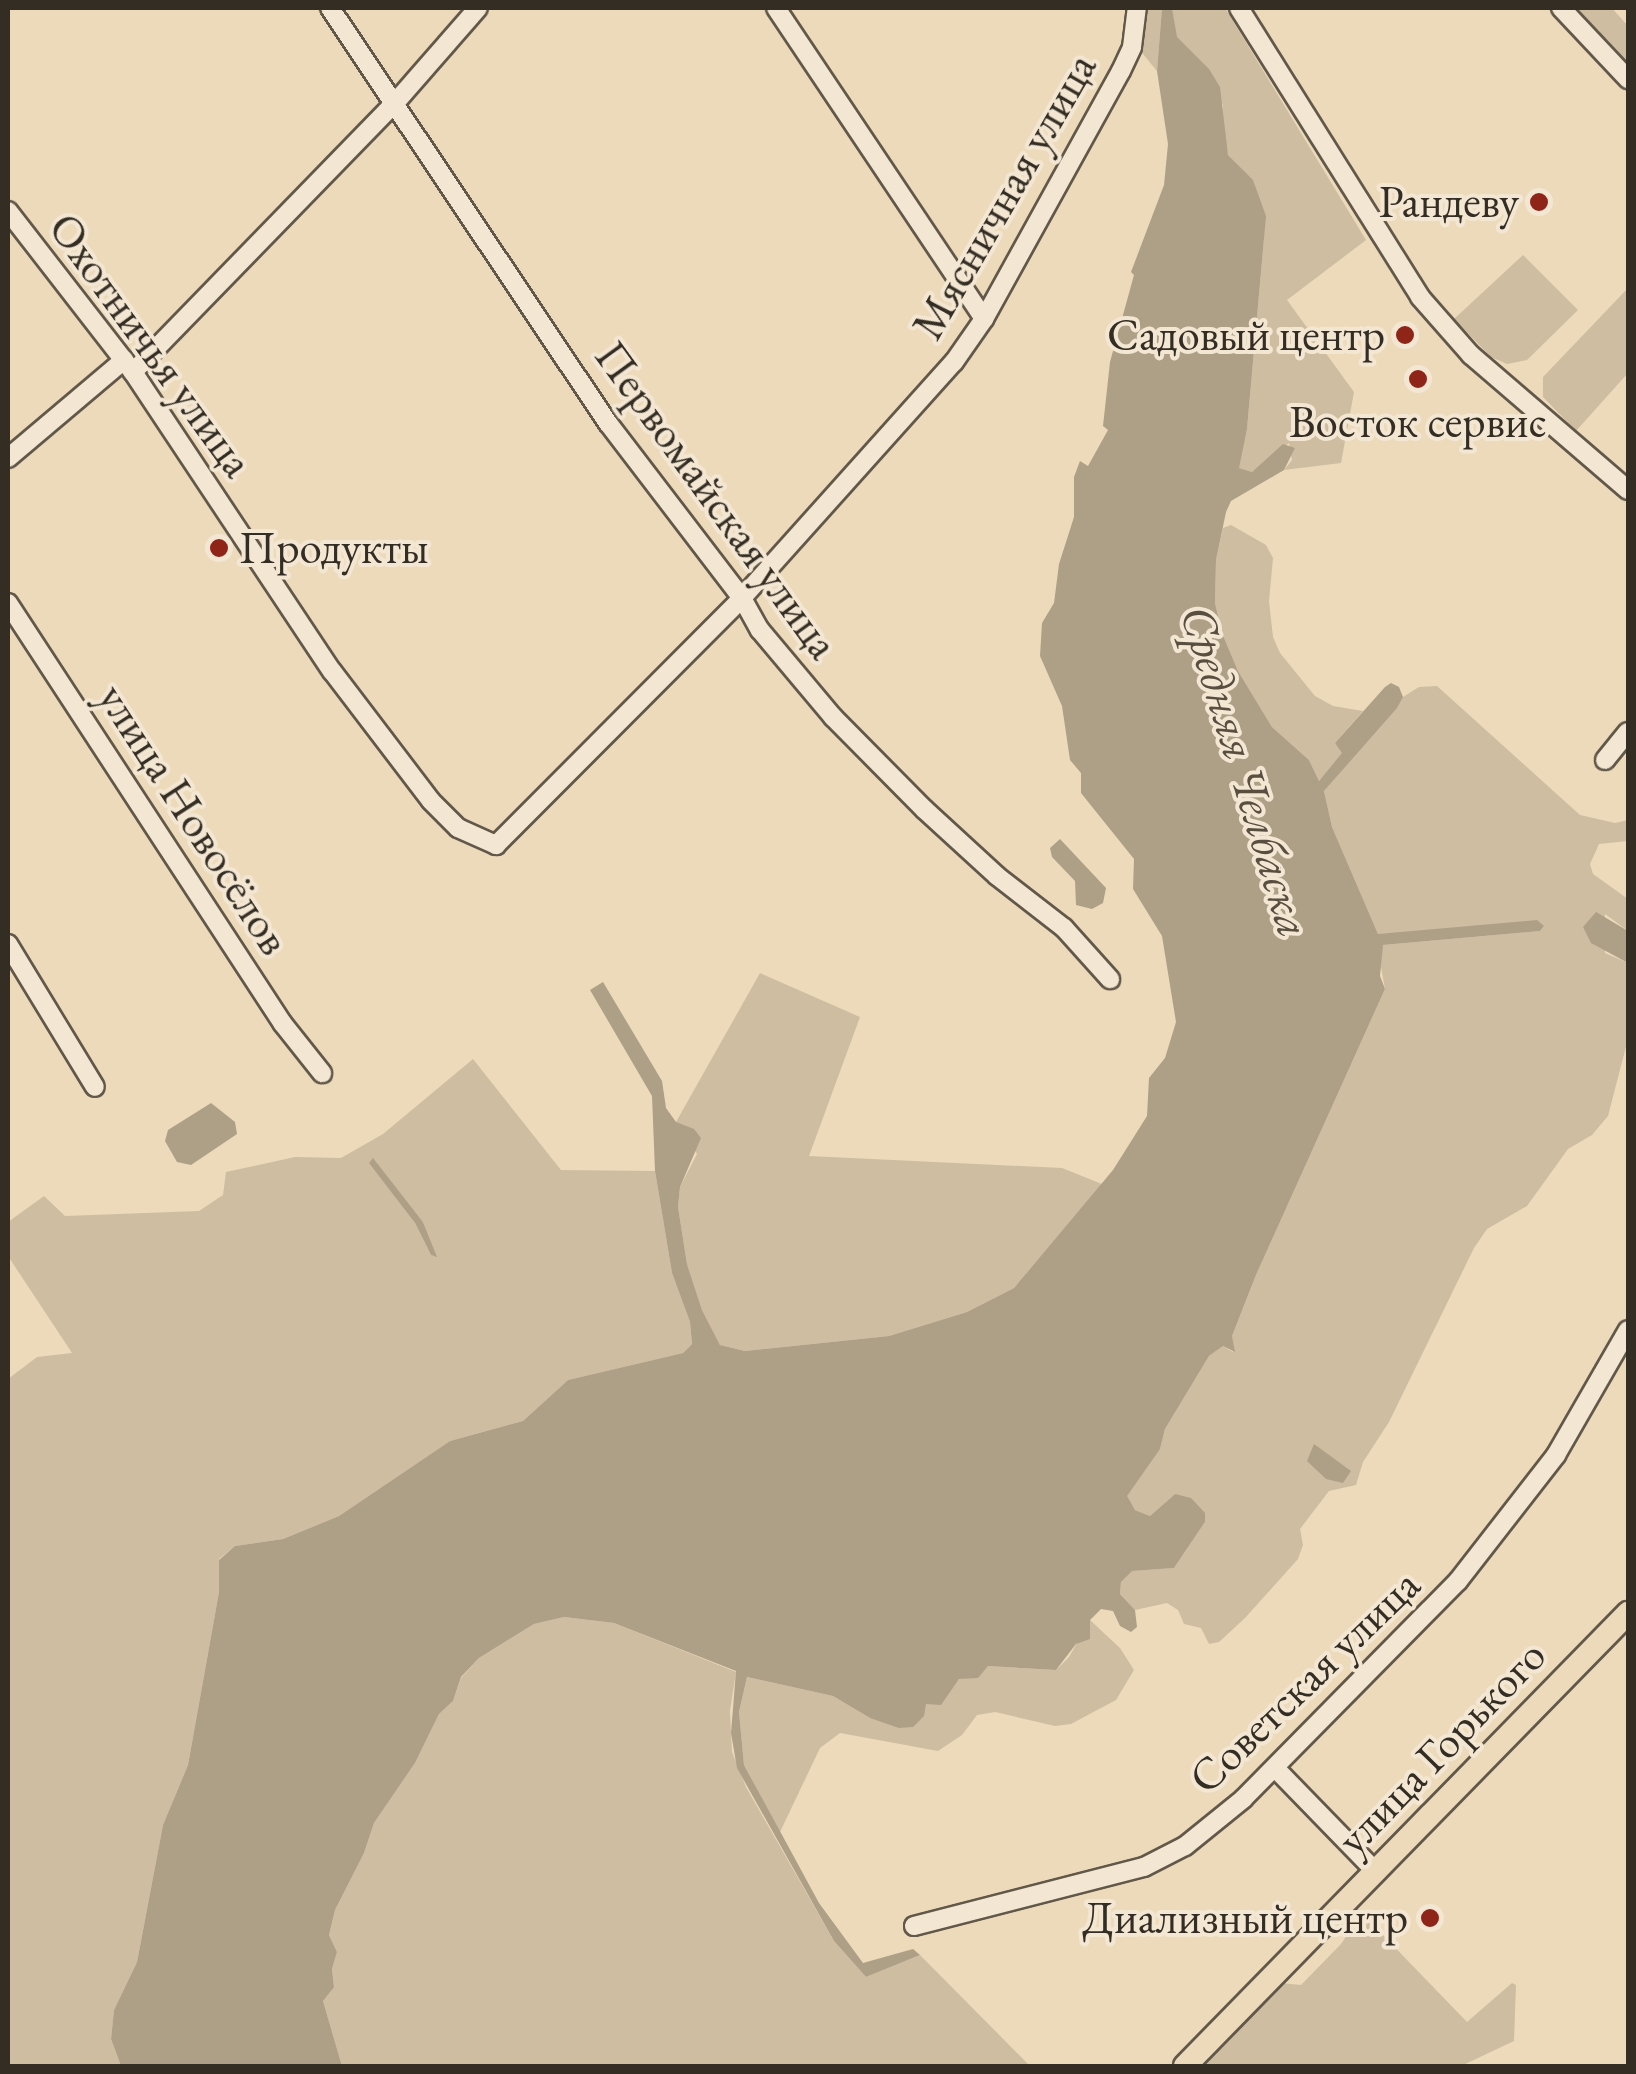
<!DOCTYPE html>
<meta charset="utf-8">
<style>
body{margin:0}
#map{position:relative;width:1636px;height:2074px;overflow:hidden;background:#eddabb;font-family:"EB Garamond",serif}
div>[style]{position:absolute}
.green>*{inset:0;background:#cebda1}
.water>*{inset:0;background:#ae9f87}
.roads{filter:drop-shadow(2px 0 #625849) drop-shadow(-2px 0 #625849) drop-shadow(0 2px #625849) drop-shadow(0 -2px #625849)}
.minor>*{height:18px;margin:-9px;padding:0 9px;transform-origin:9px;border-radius:9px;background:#f3e7d3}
.major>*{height:22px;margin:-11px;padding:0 11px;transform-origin:11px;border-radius:11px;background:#eddabb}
.dots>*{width:28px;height:28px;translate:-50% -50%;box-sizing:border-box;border:5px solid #f3e7d3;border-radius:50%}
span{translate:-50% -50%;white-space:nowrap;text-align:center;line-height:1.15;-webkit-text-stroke:8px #f3e7d3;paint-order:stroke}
.street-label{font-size:45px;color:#342d23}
.poi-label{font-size:45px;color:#342d23}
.right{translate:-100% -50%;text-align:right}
.left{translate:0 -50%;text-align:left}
.water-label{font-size:48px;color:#594f41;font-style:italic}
.frame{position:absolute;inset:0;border:10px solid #342d23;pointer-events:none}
</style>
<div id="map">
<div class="green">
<div style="clip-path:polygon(1142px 8px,1162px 8px,1157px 71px,1138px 48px)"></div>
<div style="clip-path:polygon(1172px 8px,1225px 8px,1366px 240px,1287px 300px,1354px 392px,1341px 463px,1284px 470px,1292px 460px,1289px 443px,1252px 472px,1238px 468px,1247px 429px,1264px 238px,1253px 181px,1228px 155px,1221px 121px,1223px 105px,1176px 37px)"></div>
<div style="clip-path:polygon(1572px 8px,1612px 8px,1628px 26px,1628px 67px)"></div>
<div style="clip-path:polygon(1523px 255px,1578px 310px,1527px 360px,1507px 364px,1491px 357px,1454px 319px)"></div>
<div style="clip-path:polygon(1628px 288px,1628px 373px,1576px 431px,1543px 397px,1543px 377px)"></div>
<div style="clip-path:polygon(1231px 525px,1266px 545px,1273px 558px,1269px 601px,1273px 637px,1280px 653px,1315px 696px,1333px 706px,1363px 711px,1335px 743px,1343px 753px,1319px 781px,1309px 760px,1272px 727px,1238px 671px,1222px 633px,1215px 603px,1216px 560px,1223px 528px)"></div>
<div style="clip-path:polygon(1437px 686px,1580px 815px,1615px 823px,1628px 820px,1628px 841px,1599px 844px,1590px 864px,1593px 874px,1628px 899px,1628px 931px,1605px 914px,1605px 953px,1628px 963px,1628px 1039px,1608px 1116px,1592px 1135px,1568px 1149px,1527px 1206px,1487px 1229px,1474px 1248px,1389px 1422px,1363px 1462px,1356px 1485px,1329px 1491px,1300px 1529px,1303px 1545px,1298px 1559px,1245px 1618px,1219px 1642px,1209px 1644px,1201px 1628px,1184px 1624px,1178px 1610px,1167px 1603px,1135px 1610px,1120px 1594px,1121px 1582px,1131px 1571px,1174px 1568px,1205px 1522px,1175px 1494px,1150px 1516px,1135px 1510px,1126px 1496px,1132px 1483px,1160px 1449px,1165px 1429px,1209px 1356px,1223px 1346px,1233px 1352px,1232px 1336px,1256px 1275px,1385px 989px,1379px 956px,1383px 945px,1540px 931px,1544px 926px,1378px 934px,1332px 827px,1324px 791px,1403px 697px,1419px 687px)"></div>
<div style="clip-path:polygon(760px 973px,860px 1017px,809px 1156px,1062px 1168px,1102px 1184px,1014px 1288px,967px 1312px,889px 1336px,745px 1351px,720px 1345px,702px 1310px,687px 1264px,678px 1207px,680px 1187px,697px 1154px,676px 1122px)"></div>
<div style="clip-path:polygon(evenodd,473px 1059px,561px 1170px,655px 1171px,672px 1273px,690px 1322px,692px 1344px,683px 1353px,568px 1380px,523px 1421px,450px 1441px,339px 1516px,283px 1539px,235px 1546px,219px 1559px,219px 1592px,188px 1765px,163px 1825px,137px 1962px,114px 2010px,111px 2039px,121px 2066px,8px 2066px,8px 1379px,37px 1357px,72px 1353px,8px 1256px,8px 1222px,44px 1196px,65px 1216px,199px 1211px,223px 1195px,226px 1172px,295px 1157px,341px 1158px,383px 1134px,473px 1059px,373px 1159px,423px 1222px,436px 1256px,431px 1255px,415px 1223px,370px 1163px,373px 1159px)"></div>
<div style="clip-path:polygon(564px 1617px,614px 1623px,736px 1672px,730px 1711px,732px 1752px,746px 1787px,834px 1941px,866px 1977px,920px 1955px,1030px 2066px,342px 2066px,323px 2001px,334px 1986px,332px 1969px,337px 1952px,329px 1935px,335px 1910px,364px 1853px,374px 1823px,415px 1763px,439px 1714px,453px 1701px,461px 1678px,479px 1658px,534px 1624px)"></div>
<div style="clip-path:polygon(1090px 1620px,1120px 1648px,1134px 1670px,1116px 1700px,1071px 1724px,1055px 1726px,995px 1712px,977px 1715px,962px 1735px,938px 1751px,840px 1733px,820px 1748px,780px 1832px,744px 1765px,739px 1712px,747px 1677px,833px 1696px,870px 1718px,925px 1704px,959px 1679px,988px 1666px,1056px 1670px,1069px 1657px)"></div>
<div style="clip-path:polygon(1352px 1903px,1467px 2022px,1512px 1983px,1516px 1985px,1514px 2041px,1461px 2066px,1200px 2066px,1281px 1983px,1301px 1985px,1341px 1944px,1351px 1929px)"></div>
</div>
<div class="water">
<div style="clip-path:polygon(1162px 8px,1172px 8px,1177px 37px,1209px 69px,1220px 87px,1228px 155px,1253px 180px,1266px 216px,1247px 429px,1239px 468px,1252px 472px,1283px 444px,1295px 448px,1284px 470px,1231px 501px,1226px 512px,1216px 560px,1215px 603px,1222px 633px,1238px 671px,1272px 727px,1309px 760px,1319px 781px,1342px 753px,1335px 743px,1385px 687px,1391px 683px,1399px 687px,1403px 697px,1397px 708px,1324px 791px,1332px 827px,1378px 934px,1537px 920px,1544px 926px,1540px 931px,1383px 945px,1380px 976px,1385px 989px,1256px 1275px,1232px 1336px,1235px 1352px,1223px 1346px,1209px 1356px,1165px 1429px,1160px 1449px,1127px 1496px,1135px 1510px,1150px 1516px,1175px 1494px,1191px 1498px,1205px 1513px,1205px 1522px,1174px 1568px,1132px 1571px,1121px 1582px,1120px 1594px,1135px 1610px,1137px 1627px,1131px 1632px,1120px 1626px,1113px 1611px,1101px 1609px,1090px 1620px,1090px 1639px,1076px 1644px,1056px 1670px,988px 1666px,978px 1678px,959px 1679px,941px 1705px,926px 1704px,924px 1716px,913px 1727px,899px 1728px,870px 1718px,833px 1696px,747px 1677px,739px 1712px,744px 1765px,819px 1903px,863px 1963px,913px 1949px,920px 1955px,866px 1977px,834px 1941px,737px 1768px,731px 1733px,736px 1671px,614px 1623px,564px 1617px,534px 1624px,479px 1658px,461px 1677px,453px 1701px,439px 1714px,415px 1763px,374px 1823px,364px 1853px,335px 1910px,329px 1935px,337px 1952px,332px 1969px,334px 1987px,323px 2001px,342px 2066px,121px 2066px,111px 2039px,114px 2010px,137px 1962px,163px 1825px,188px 1765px,219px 1592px,219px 1560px,235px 1546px,283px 1539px,339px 1516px,450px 1441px,523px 1421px,568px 1380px,683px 1353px,692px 1344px,690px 1322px,672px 1273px,655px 1171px,652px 1096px,590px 990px,603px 982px,662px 1081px,666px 1108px,676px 1122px,694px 1129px,701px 1138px,680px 1187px,678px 1207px,687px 1264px,702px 1310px,720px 1345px,745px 1351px,889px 1336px,967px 1312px,1014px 1288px,1113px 1170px,1147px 1116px,1149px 1078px,1165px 1058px,1176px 1022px,1162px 936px,1133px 889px,1134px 859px,1081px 793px,1081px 773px,1070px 760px,1062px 706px,1040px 656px,1042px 623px,1054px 603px,1059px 564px,1074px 517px,1074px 477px,1080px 461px,1088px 466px,1108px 430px,1103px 426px,1110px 362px,1134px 275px,1131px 272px,1164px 185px,1168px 144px,1157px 71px)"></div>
<div style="clip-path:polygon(1060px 839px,1106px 888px,1103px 903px,1092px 909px,1076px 905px,1075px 881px,1052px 857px,1050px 848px)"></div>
<div style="clip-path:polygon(1596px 912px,1628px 931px,1628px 963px,1591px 943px,1583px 927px)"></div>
<div style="clip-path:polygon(211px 1103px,235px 1122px,237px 1134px,191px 1165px,177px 1162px,165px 1141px,168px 1130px)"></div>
<div style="clip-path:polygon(373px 1158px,423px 1222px,437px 1257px,431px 1255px,415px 1223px,369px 1163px)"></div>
<div style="clip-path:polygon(1314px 1444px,1351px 1471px,1343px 1483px,1326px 1479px,1307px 1461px)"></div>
</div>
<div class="roads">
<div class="minor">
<div style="left:330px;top:8px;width:500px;rotate:56.2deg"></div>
<div style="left:608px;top:423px;width:220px;rotate:52.6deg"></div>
<div style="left:742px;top:598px;width:37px;rotate:61deg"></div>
<div style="left:760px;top:630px;width:114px;rotate:50deg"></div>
<div style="left:833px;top:717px;width:129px;rotate:45.3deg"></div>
<div style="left:924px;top:809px;width:99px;rotate:42.5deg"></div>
<div style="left:997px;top:876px;width:85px;rotate:37.8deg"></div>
<div style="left:1064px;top:928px;width:69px;rotate:48deg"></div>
<div style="left:776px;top:8px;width:374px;rotate:56.2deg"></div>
<div style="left:1239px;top:8px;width:341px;rotate:57.9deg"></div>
<div style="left:1420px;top:297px;width:77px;rotate:48.7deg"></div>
<div style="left:1471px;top:355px;width:207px;rotate:40.7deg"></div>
<div style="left:1561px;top:8px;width:98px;rotate:46.7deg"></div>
<div style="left:8px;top:211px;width:204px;rotate:52.2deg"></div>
<div style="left:133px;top:372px;width:359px;rotate:56.4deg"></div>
<div style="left:332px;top:671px;width:163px;rotate:52.7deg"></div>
<div style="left:431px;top:801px;width:38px;rotate:45deg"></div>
<div style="left:458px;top:828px;width:42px;rotate:24.1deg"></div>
<div style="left:496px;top:845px;width:349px;rotate:-45.1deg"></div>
<div style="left:742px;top:598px;width:317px;rotate:-48.1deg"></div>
<div style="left:954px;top:362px;width:52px;rotate:-55.1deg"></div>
<div style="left:984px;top:319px;width:283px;rotate:-61.1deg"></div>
<div style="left:1121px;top:71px;width:26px;rotate:-65deg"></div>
<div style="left:1132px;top:47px;width:39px;rotate:-83deg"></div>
<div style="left:133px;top:372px;width:376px;rotate:-45.8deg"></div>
<div style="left:395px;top:103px;width:126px;rotate:-48.9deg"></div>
<div style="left:8px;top:458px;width:152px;rotate:-40.2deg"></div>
<div style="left:8px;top:603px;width:503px;rotate:56.85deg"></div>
<div style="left:283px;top:1024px;width:63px;rotate:51.5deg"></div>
<div style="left:1605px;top:760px;width:36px;rotate:-51deg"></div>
<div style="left:8px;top:944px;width:167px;rotate:58.7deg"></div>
<div style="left:1276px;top:1769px;width:144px;rotate:45.8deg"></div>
<div style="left:914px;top:1926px;width:237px;rotate:-14.4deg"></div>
<div style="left:1144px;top:1867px;width:46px;rotate:-27.1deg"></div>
<div style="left:1185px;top:1846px;width:75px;rotate:-39deg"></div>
<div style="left:1243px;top:1799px;width:306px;rotate:-45.4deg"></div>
<div style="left:1458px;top:1581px;width:160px;rotate:-52.1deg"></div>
<div style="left:1556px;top:1455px;width:144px;rotate:-60.1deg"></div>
</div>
<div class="major">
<div style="left:1185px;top:2066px;width:634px;rotate:-45.64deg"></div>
</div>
</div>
<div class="dots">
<div style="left:1539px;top:202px;background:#8f2418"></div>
<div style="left:1405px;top:335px;background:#8f2418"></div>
<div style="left:1418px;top:379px;background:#8f2418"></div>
<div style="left:219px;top:548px;background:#8f2418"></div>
<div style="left:1430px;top:1918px;background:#8f2418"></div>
</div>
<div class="street-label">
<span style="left:1004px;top:196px;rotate:-60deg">Мясничная улица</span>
<span style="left:151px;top:345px;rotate:54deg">Охотничья улица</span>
<span style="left:717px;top:500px;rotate:54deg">Первомайская улица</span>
<span style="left:194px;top:819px;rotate:57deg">улица Новосёлов</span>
<span style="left:1304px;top:1681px;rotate:-44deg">Советская улица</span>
<span style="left:1441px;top:1747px;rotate:-46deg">улица Горького</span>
</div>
<div class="poi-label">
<span class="right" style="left:1519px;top:202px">Рандеву</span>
<span class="right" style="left:1385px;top:335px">Садовый центр</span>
<span style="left:1418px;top:422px">Восток сервис</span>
<span class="left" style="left:239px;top:548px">Продукты</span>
<span class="right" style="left:1408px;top:1918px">Диализный центр</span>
</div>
<div class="water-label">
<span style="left:1246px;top:771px;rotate:73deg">Средняя Челбаска</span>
</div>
<div class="frame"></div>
</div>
